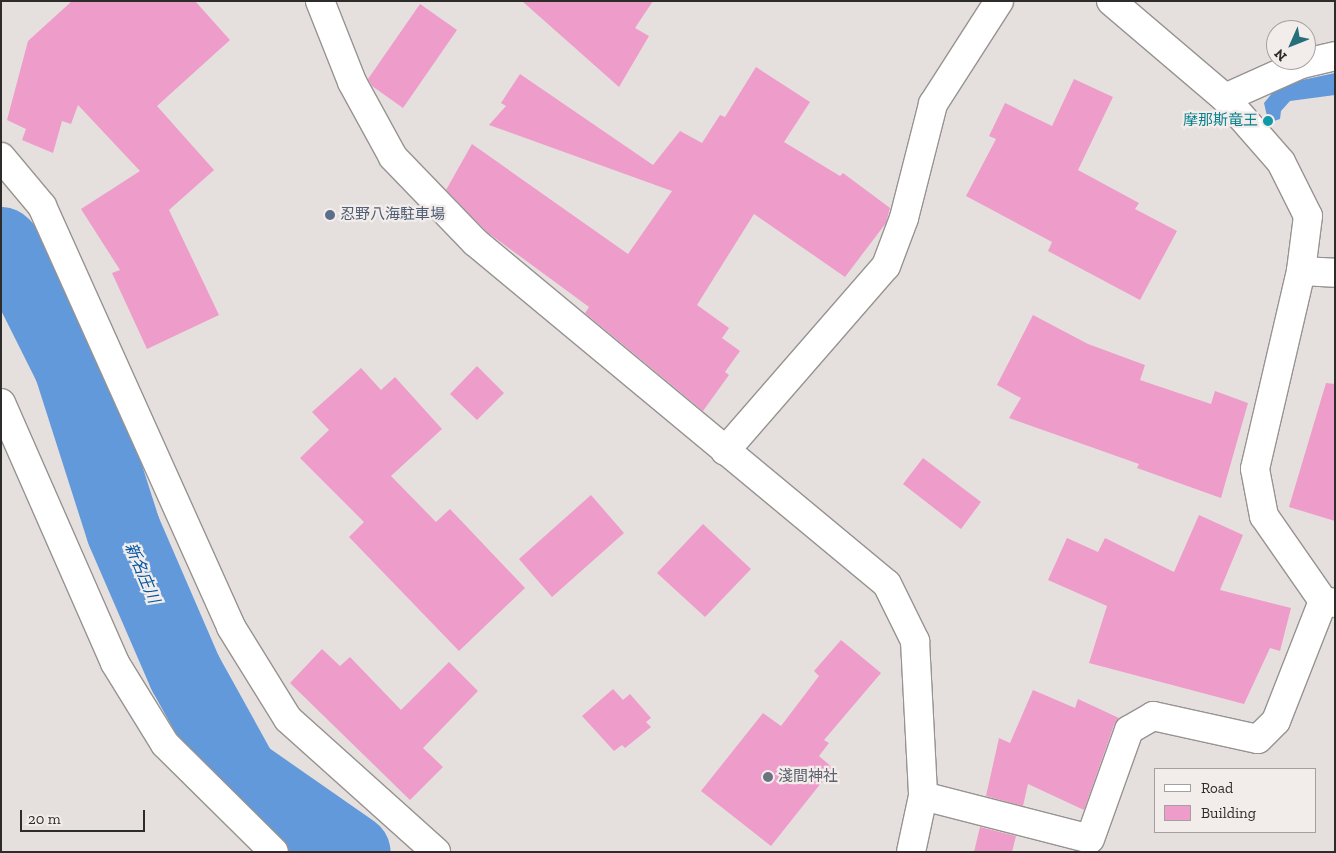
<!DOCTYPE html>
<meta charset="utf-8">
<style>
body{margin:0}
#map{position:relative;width:1336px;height:853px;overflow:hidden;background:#e5e0dd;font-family:"Zilla Slab","Noto Sans JP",serif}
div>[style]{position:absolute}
.water>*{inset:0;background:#6299da}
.river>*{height:75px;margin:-37.5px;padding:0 37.5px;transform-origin:37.5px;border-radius:37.5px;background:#6299da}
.building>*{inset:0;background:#ee9cca}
.roads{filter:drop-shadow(1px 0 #979391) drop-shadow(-1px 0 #979391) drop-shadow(0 1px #979391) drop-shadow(0 -1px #979391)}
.minor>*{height:28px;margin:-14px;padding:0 14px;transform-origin:14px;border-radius:14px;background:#fff}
.dots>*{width:14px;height:14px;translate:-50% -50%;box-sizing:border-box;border:2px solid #f2edeb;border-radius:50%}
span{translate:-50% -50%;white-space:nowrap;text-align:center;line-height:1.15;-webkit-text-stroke:4.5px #f2edeb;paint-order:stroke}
.culture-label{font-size:15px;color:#0d838f}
.right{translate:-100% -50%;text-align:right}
.service-label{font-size:15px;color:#4e5e75}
.left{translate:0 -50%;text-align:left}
.worship-label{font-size:15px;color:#5b616d}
.water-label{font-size:16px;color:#0057a5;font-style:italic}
.frame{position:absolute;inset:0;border:2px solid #2e2c2b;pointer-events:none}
.legend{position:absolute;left:1154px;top:768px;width:162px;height:65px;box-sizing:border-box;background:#f2edeb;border:1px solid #a4a09e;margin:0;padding:6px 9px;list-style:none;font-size:15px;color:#2e2c2b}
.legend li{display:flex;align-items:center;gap:10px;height:25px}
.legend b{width:25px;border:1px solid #a4a09e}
.north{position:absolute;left:1266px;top:20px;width:50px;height:50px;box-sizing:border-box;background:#f2edeb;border:1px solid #a4a09e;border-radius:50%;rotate:226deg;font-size:14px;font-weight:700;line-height:20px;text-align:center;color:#2e2c2b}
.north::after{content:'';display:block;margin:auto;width:18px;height:22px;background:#266e7a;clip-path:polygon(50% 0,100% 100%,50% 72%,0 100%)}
.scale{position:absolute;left:20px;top:810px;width:125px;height:22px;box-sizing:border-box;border:2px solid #2e2c2b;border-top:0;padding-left:6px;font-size:15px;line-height:18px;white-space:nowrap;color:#2e2c2b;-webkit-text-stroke:4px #f2edeb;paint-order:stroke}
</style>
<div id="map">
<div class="water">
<div style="clip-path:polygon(1335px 73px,1335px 95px,1290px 101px,1281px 111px,1280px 119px,1274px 121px,1267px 116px,1264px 103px,1273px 92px,1288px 83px)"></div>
</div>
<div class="river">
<div style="left:1px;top:244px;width:26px;rotate:47deg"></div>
<div style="left:19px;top:263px;width:116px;rotate:63.4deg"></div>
<div style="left:71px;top:367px;width:171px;rotate:72.3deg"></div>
<div style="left:123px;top:530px;width:156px;rotate:66.6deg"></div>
<div style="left:185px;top:673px;width:115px;rotate:61deg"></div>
<div style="left:241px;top:774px;width:136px;rotate:34.9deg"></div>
</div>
<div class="building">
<div style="clip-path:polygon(72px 1px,195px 1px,230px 40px,157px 106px,214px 170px,169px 210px,219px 315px,147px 349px,112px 273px,120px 270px,81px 209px,140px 171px,78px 105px,71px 124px,62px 121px,53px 153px,22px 140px,26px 129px,7px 120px,28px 41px)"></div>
<div style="clip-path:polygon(522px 1px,653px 1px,635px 28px,649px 36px,619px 87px)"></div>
<div style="clip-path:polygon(420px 4px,457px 30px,403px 108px,372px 86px,368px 79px)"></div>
<div style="clip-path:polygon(756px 67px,810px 102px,784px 142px,840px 176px,843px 173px,890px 208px,886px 223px,845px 277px,754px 214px,697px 305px,729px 328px,722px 338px,740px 351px,725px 372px,729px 375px,703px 411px,585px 313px,589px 307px,487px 232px,446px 190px,472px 144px,628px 254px,672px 191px,489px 125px,506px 106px,501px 103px,520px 74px,653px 165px,680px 131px,702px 143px,720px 115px,725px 117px)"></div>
<div style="clip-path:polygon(1074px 79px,1113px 97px,1078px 170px,1139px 203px,1135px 209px,1177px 231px,1140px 300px,1048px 251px,1052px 242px,966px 196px,996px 139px,989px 136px,1005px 103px,1052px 126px)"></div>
<div style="clip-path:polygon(1033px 315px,1088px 344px,1145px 365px,1140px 380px,1211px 404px,1215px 391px,1248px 403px,1221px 498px,1137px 468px,1139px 464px,1009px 418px,1021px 398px,997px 385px)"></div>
<div style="clip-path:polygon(477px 366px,504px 393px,477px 420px,450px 394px)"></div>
<div style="clip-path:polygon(361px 368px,381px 390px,395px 377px,442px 429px,391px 476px,436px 522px,450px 509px,525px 588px,459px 651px,349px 537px,364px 522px,300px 458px,329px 430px,312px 412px)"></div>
<div style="clip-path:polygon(1326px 383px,1335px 384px,1335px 521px,1289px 507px)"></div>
<div style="clip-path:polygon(923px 458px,981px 502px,961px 529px,903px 484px)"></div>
<div style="clip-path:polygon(591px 495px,624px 533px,552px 597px,519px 559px)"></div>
<div style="clip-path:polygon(1199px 515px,1243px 535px,1220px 590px,1291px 608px,1280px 651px,1270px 648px,1244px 704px,1089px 663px,1107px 606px,1048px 580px,1067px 538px,1098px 552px,1105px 538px,1174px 572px)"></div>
<div style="clip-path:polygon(703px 524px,751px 569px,705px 617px,657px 573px)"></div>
<div style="clip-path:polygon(841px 640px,881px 673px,824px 740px,829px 743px,819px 756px,833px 768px,771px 846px,701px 791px,763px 713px,781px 726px,819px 676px,814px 671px)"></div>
<div style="clip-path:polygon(322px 649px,340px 666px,350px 657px,401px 710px,449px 662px,478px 691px,423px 748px,443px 767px,410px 800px,290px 683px)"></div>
<div style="clip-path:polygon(613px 689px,623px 700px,630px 694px,651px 718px,646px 722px,651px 727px,625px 748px,622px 745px,614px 751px,582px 716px)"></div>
<div style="clip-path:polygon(1033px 690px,1075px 708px,1078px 699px,1119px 718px,1114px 725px,1084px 810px,1028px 784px,1023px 806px,986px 796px,999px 738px,1010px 743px)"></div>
<div style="clip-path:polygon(980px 827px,1016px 836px,1012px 852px,974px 852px)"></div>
</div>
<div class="roads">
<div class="minor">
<div style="left:320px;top:1px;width:87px;rotate:68.4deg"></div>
<div style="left:352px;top:82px;width:85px;rotate:61.3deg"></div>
<div style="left:393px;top:157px;width:118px;rotate:46deg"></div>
<div style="left:475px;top:242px;width:535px;rotate:39.7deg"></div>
<div style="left:887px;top:584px;width:64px;rotate:63.8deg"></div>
<div style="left:915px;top:641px;width:155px;rotate:87deg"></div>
<div style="left:923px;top:796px;width:57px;rotate:102.1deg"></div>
<div style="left:1111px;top:1px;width:150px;rotate:40.4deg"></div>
<div style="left:1225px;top:98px;width:83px;rotate:-24.1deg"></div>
<div style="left:1301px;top:64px;width:35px;rotate:-13deg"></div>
<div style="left:1225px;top:98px;width:85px;rotate:48.8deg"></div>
<div style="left:1281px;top:162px;width:60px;rotate:63.4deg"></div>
<div style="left:1308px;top:216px;width:55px;rotate:97.3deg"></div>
<div style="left:1301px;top:271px;width:203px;rotate:103.1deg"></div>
<div style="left:1255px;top:469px;width:48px;rotate:79.2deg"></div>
<div style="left:1264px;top:516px;width:103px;rotate:55.2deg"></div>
<div style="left:1px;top:157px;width:64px;rotate:50.1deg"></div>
<div style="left:42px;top:206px;width:461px;rotate:65.8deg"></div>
<div style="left:231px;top:627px;width:108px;rotate:58.2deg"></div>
<div style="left:288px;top:719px;width:199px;rotate:41.9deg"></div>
<div style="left:1301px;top:271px;width:34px;rotate:3deg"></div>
<div style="left:1px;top:403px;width:284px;rotate:66.3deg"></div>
<div style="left:115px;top:663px;width:95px;rotate:58.3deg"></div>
<div style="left:165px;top:744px;width:153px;rotate:44.7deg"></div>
<div style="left:725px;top:451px;width:245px;rotate:-49deg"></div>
<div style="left:886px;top:266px;width:51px;rotate:-69.4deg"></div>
<div style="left:904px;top:218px;width:118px;rotate:-75.7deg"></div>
<div style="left:933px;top:104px;width:122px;rotate:-57.3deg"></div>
<div style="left:923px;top:796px;width:172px;rotate:14.4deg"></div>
<div style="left:1090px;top:839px;width:116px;rotate:-70.3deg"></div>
<div style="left:1129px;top:730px;width:28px;rotate:-30deg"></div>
<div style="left:1153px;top:716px;width:107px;rotate:12.4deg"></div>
<div style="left:1258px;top:739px;width:25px;rotate:-45deg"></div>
<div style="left:1276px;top:721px;width:129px;rotate:-68.6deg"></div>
<div style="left:1323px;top:601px;width:12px;rotate:9deg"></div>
</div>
</div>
<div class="dots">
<div style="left:1268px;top:121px;background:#0f9aa8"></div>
<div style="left:330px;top:215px;background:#5c6f8a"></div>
<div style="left:768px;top:777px;background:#6b7280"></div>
</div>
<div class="culture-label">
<span class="right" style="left:1258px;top:121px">摩那斯竜王</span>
</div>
<div class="service-label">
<span class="left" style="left:340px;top:215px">忍野八海駐車場</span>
</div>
<div class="worship-label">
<span class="left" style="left:778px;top:777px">淺間神社</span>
</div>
<div class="water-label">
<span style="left:142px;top:573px;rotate:67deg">新名庄川</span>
</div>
<div class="frame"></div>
<ul class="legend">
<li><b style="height:6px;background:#fff"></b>Road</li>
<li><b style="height:14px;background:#ee9cca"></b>Building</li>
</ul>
<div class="north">N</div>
<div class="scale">20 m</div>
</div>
